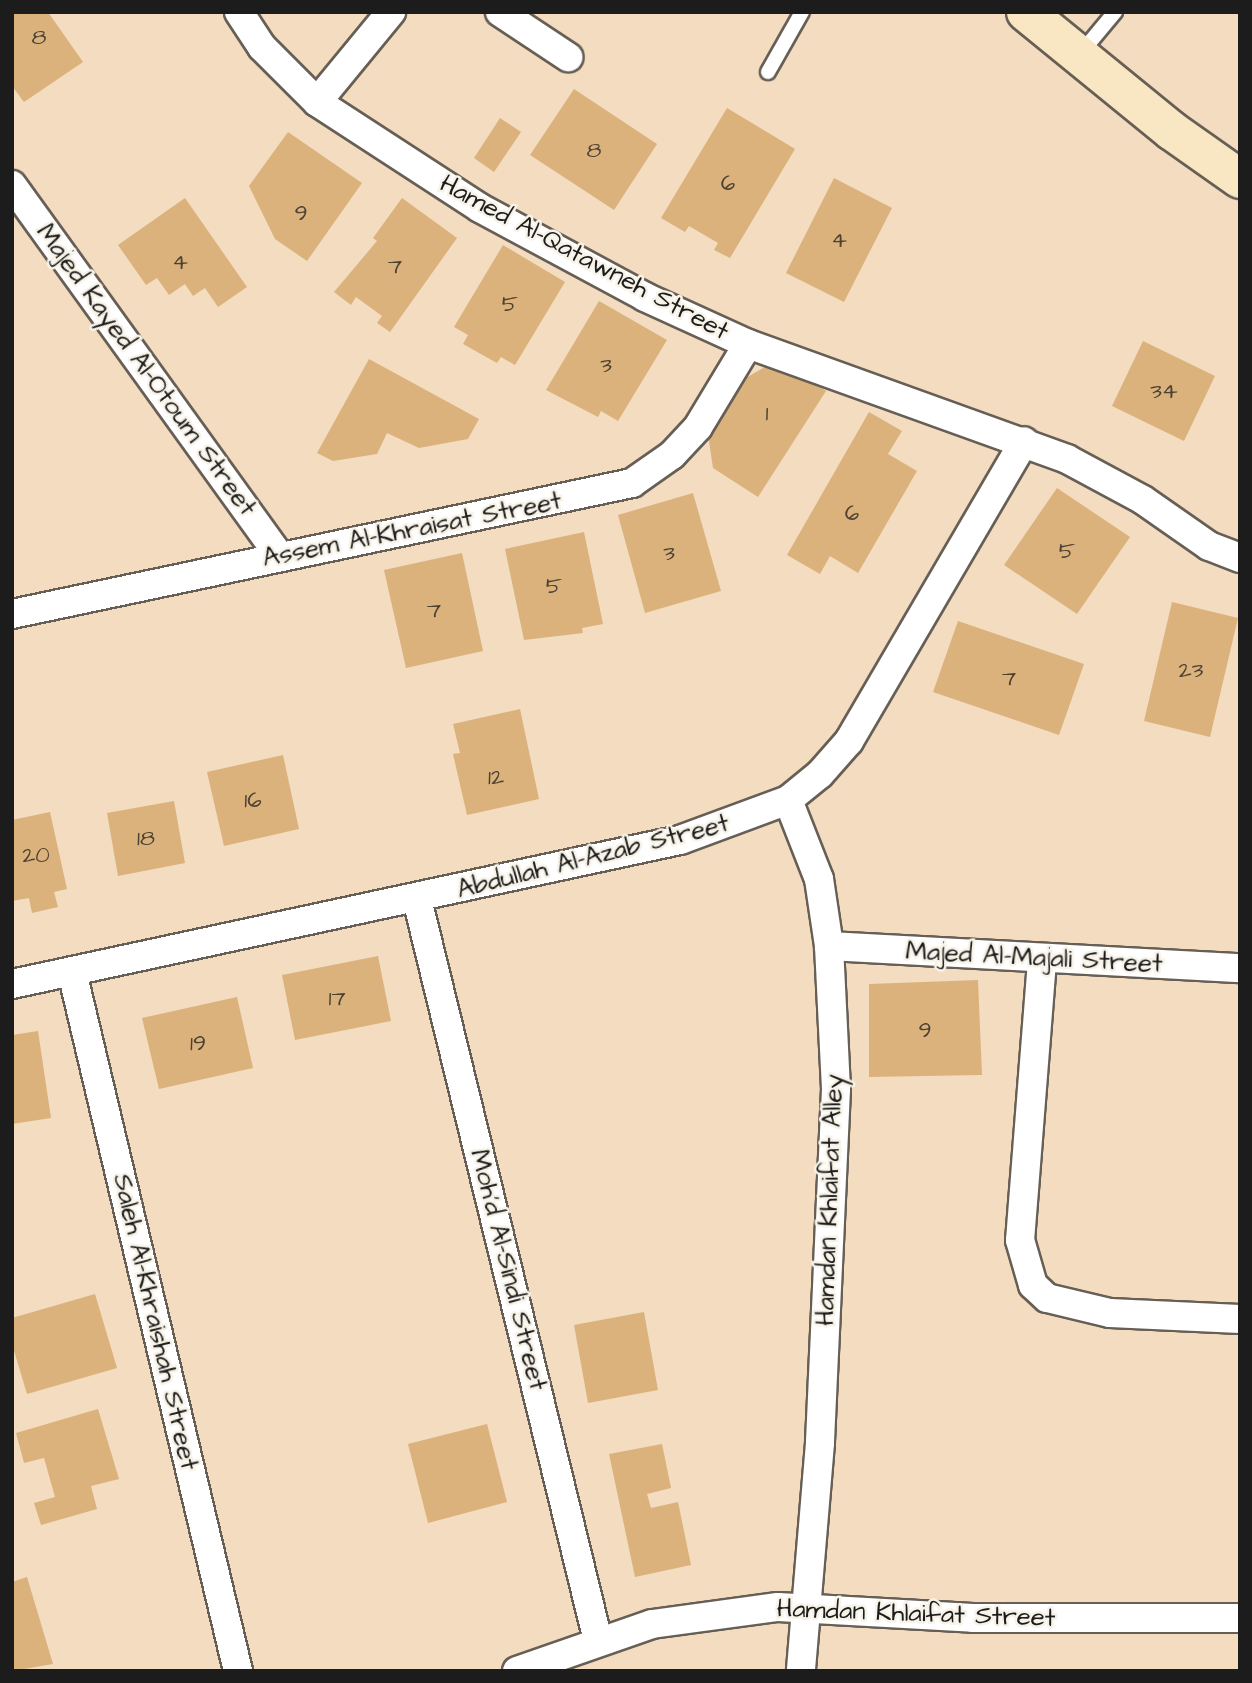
<!DOCTYPE html>
<style>
body{margin:0}
#map{position:relative;width:1252px;height:1683px;overflow:hidden;background:#f3dcc0;font-family:"Architects Daughter",sans-serif}
div>[style]{position:absolute}
.building>*{inset:0;background:#dbb27c}
.roads{filter:drop-shadow(2px 0 #675f55) drop-shadow(-2px 0 #675f55) drop-shadow(0 2px #675f55) drop-shadow(0 -2px #675f55)}
.lane>*{height:14px;margin:-7px;padding:0 7px;transform-origin:7px;border-radius:7px;background:#fff}
.street>*{height:28px;margin:-14px;padding:0 14px;transform-origin:14px;border-radius:14px;background:#fff}
.secondary>*{height:38px;margin:-19px;padding:0 19px;transform-origin:19px;border-radius:19px;background:#f9e7c3}
span{translate:-50% -50%;white-space:nowrap;text-align:center;line-height:1.15;-webkit-text-stroke:5px #f7f3e8;paint-order:stroke}
.number-label{font-size:23px;color:#4c4234}
.number-label span{-webkit-text-stroke-width:0}
.street-label{font-size:26px;color:#1c1c1c}
.frame{position:absolute;inset:0;border:14px solid #1c1c1c;pointer-events:none}
</style>
<div id="map">
<div class="building">
<div style="clip-path:polygon(12px 12px,48px 12px,83px 62px,24px 102px,12px 86px)"></div>
<div style="clip-path:polygon(574px 89px,657px 144px,614px 210px,530px 155px)"></div>
<div style="clip-path:polygon(727px 108px,795px 149px,730px 258px,714px 250px,718px 243px,689px 226px,685px 232px,661px 218px)"></div>
<div style="clip-path:polygon(500px 118px,521px 132px,494px 172px,474px 158px)"></div>
<div style="clip-path:polygon(288px 132px,362px 183px,307px 261px,275px 239px,249px 186px)"></div>
<div style="clip-path:polygon(834px 178px,892px 208px,844px 302px,786px 273px)"></div>
<div style="clip-path:polygon(185px 198px,247px 287px,218px 307px,205px 288px,193px 296px,185px 284px,169px 295px,157px 278px,146px 285px,118px 245px)"></div>
<div style="clip-path:polygon(402px 198px,457px 238px,390px 332px,377px 323px,382px 316px,356px 297px,351px 305px,334px 292px,377px 241px,373px 238px)"></div>
<div style="clip-path:polygon(503px 245px,565px 282px,515px 365px,501px 357px,497px 363px,463px 344px,468px 335px,454px 327px)"></div>
<div style="clip-path:polygon(599px 301px,667px 340px,618px 421px,601px 411px,598px 417px,546px 390px)"></div>
<div style="clip-path:polygon(1143px 341px,1215px 376px,1184px 441px,1112px 406px)"></div>
<div style="clip-path:polygon(369px 359px,479px 419px,468px 439px,419px 448px,387px 433px,377px 454px,333px 461px,317px 453px)"></div>
<div style="clip-path:polygon(777px 360px,826px 391px,758px 497px,713px 468px,708px 435px,744px 379px)"></div>
<div style="clip-path:polygon(869px 412px,902px 431px,888px 454px,917px 471px,858px 573px,830px 556px,820px 574px,787px 555px)"></div>
<div style="clip-path:polygon(1057px 488px,1130px 537px,1077px 614px,1004px 565px)"></div>
<div style="clip-path:polygon(693px 493px,721px 591px,645px 613px,618px 515px)"></div>
<div style="clip-path:polygon(584px 532px,603px 624px,582px 628px,583px 633px,524px 640px,505px 549px)"></div>
<div style="clip-path:polygon(462px 553px,483px 651px,406px 668px,384px 570px)"></div>
<div style="clip-path:polygon(1172px 602px,1238px 618px,1210px 737px,1144px 721px)"></div>
<div style="clip-path:polygon(958px 621px,1084px 664px,1059px 735px,933px 692px)"></div>
<div style="clip-path:polygon(520px 709px,539px 799px,467px 815px,453px 754px,460px 753px,453px 724px)"></div>
<div style="clip-path:polygon(283px 755px,299px 829px,224px 846px,207px 772px)"></div>
<div style="clip-path:polygon(174px 801px,185px 863px,118px 876px,107px 813px)"></div>
<div style="clip-path:polygon(50px 812px,67px 889px,54px 892px,58px 907px,32px 913px,29px 898px,12px 901px,12px 820px)"></div>
<div style="clip-path:polygon(378px 956px,391px 1021px,295px 1040px,282px 975px)"></div>
<div style="clip-path:polygon(978px 980px,982px 1075px,869px 1077px,869px 984px)"></div>
<div style="clip-path:polygon(237px 997px,253px 1068px,159px 1089px,142px 1018px)"></div>
<div style="clip-path:polygon(38px 1031px,51px 1118px,12px 1124px,12px 1035px)"></div>
<div style="clip-path:polygon(95px 1294px,117px 1368px,27px 1394px,12px 1344px,12px 1318px)"></div>
<div style="clip-path:polygon(644px 1312px,658px 1390px,588px 1403px,574px 1325px)"></div>
<div style="clip-path:polygon(98px 1409px,119px 1479px,91px 1486px,97px 1509px,41px 1525px,34px 1503px,55px 1497px,44px 1458px,24px 1463px,16px 1433px)"></div>
<div style="clip-path:polygon(487px 1424px,507px 1502px,428px 1523px,408px 1444px)"></div>
<div style="clip-path:polygon(662px 1444px,671px 1488px,647px 1494px,651px 1508px,678px 1502px,691px 1565px,635px 1577px,609px 1454px)"></div>
<div style="clip-path:polygon(27px 1577px,53px 1664px,12px 1671px,12px 1582px)"></div>
</div>
<div class="roads">
<div class="lane">
<div style="left:1080px;top:54px;width:55px;rotate:-50.2deg"></div>
<div style="left:768px;top:72px;width:69px;rotate:-60.5deg"></div>
</div>
<div class="street">
<div style="left:239px;top:12px;width:42px;rotate:56.7deg"></div>
<div style="left:262px;top:47px;width:78px;rotate:45deg"></div>
<div style="left:317px;top:102px;width:194px;rotate:33deg"></div>
<div style="left:480px;top:208px;width:187px;rotate:28.3deg"></div>
<div style="left:645px;top:297px;width:113px;rotate:24.5deg"></div>
<div style="left:748px;top:344px;width:339px;rotate:19.8deg"></div>
<div style="left:1067px;top:459px;width:86px;rotate:28.3deg"></div>
<div style="left:1143px;top:500px;width:80px;rotate:34.9deg"></div>
<div style="left:1209px;top:546px;width:33px;rotate:21deg"></div>
<div style="left:500px;top:12px;width:82px;rotate:33.5deg"></div>
<div style="left:317px;top:102px;width:117px;rotate:-50.6deg"></div>
<div style="left:12px;top:185px;width:458px;rotate:54.2deg"></div>
<div style="left:12px;top:614px;width:634px;rotate:-11.93deg"></div>
<div style="left:632px;top:483px;width:49px;rotate:-35deg"></div>
<div style="left:672px;top:455px;width:38px;rotate:-47deg"></div>
<div style="left:698px;top:427px;width:97px;rotate:-58.9deg"></div>
<div style="left:788px;top:800px;width:85px;rotate:68.6deg"></div>
<div style="left:819px;top:879px;width:68px;rotate:81.5deg"></div>
<div style="left:829px;top:946px;width:143px;rotate:87.2deg"></div>
<div style="left:836px;top:1089px;width:354px;rotate:92.6deg"></div>
<div style="left:820px;top:1443px;width:229px;rotate:94.8deg"></div>
<div style="left:417px;top:899px;width:764px;rotate:76.29deg"></div>
<div style="left:829px;top:946px;width:412px;rotate:3.1deg"></div>
<div style="left:1042px;top:961px;width:280px;rotate:94.5deg"></div>
<div style="left:1020px;top:1240px;width:47px;rotate:73.9deg"></div>
<div style="left:1033px;top:1285px;width:19px;rotate:43deg"></div>
<div style="left:1047px;top:1298px;width:65px;rotate:13.4deg"></div>
<div style="left:1110px;top:1313px;width:130px;rotate:2.6deg"></div>
<div style="left:72px;top:972px;width:718px;rotate:76.64deg"></div>
<div style="left:12px;top:984px;width:683px;rotate:-12.17deg"></div>
<div style="left:680px;top:840px;width:115px;rotate:-20.3deg"></div>
<div style="left:788px;top:800px;width:41px;rotate:-39.1deg"></div>
<div style="left:820px;top:774px;width:44px;rotate:-48.7deg"></div>
<div style="left:849px;top:741px;width:347px;rotate:-59.7deg"></div>
<div style="left:517px;top:1671px;width:143px;rotate:-19.2deg"></div>
<div style="left:652px;top:1624px;width:127px;rotate:-7.7deg"></div>
<div style="left:778px;top:1607px;width:195px;rotate:3.2deg"></div>
<div style="left:973px;top:1618px;width:267px"></div>
</div>
<div class="secondary">
<div style="left:1026px;top:12px;width:188px;rotate:39.2deg"></div>
<div style="left:1172px;top:131px;width:83px;rotate:35.2deg"></div>
</div>
</div>
<div class="number-label">
<span style="left:39px;top:37px">8</span>
<span style="left:594px;top:150px">8</span>
<span style="left:728px;top:183px">6</span>
<span style="left:301px;top:213px">9</span>
<span style="left:839px;top:240px">4</span>
<span style="left:180px;top:262px">4</span>
<span style="left:395px;top:266px">7</span>
<span style="left:510px;top:304px">5</span>
<span style="left:606px;top:365px">3</span>
<span style="left:1164px;top:391px">34</span>
<span style="left:767px;top:413px">1</span>
<span style="left:852px;top:513px">6</span>
<span style="left:1067px;top:551px">5</span>
<span style="left:669px;top:553px">3</span>
<span style="left:554px;top:586px">5</span>
<span style="left:434px;top:610px">7</span>
<span style="left:1191px;top:670px">23</span>
<span style="left:1009px;top:678px">7</span>
<span style="left:496px;top:777px">12</span>
<span style="left:253px;top:800px">16</span>
<span style="left:146px;top:838px">18</span>
<span style="left:36px;top:855px">20</span>
<span style="left:337px;top:998px">17</span>
<span style="left:925px;top:1030px">9</span>
<span style="left:198px;top:1043px">19</span>
</div>
<div class="street-label">
<span style="left:584px;top:258px;rotate:28deg">Hamed Al-Qatawneh Street</span>
<span style="left:146px;top:370px;rotate:54deg">Majed Kayed Al-Otoum Street</span>
<span style="left:412px;top:530px;rotate:-11deg">Assem Al-Khraisat Street</span>
<span style="left:593px;top:857px;rotate:-14deg">Abdullah Al-Azab Street</span>
<span style="left:1034px;top:958px;rotate:3deg">Majed Al-Majali Street</span>
<span style="left:830px;top:1200px;rotate:-88deg">Hamdan Khlaifat Alley</span>
<span style="left:508px;top:1270px;rotate:76deg">Moh'd Al-Sindi Street</span>
<span style="left:155px;top:1322px;rotate:77deg">Saleh Al-Khraishah Street</span>
<span style="left:916px;top:1614px;rotate:2deg">Hamdan Khlaifat Street</span>
</div>
<div class="frame"></div>
</div>
